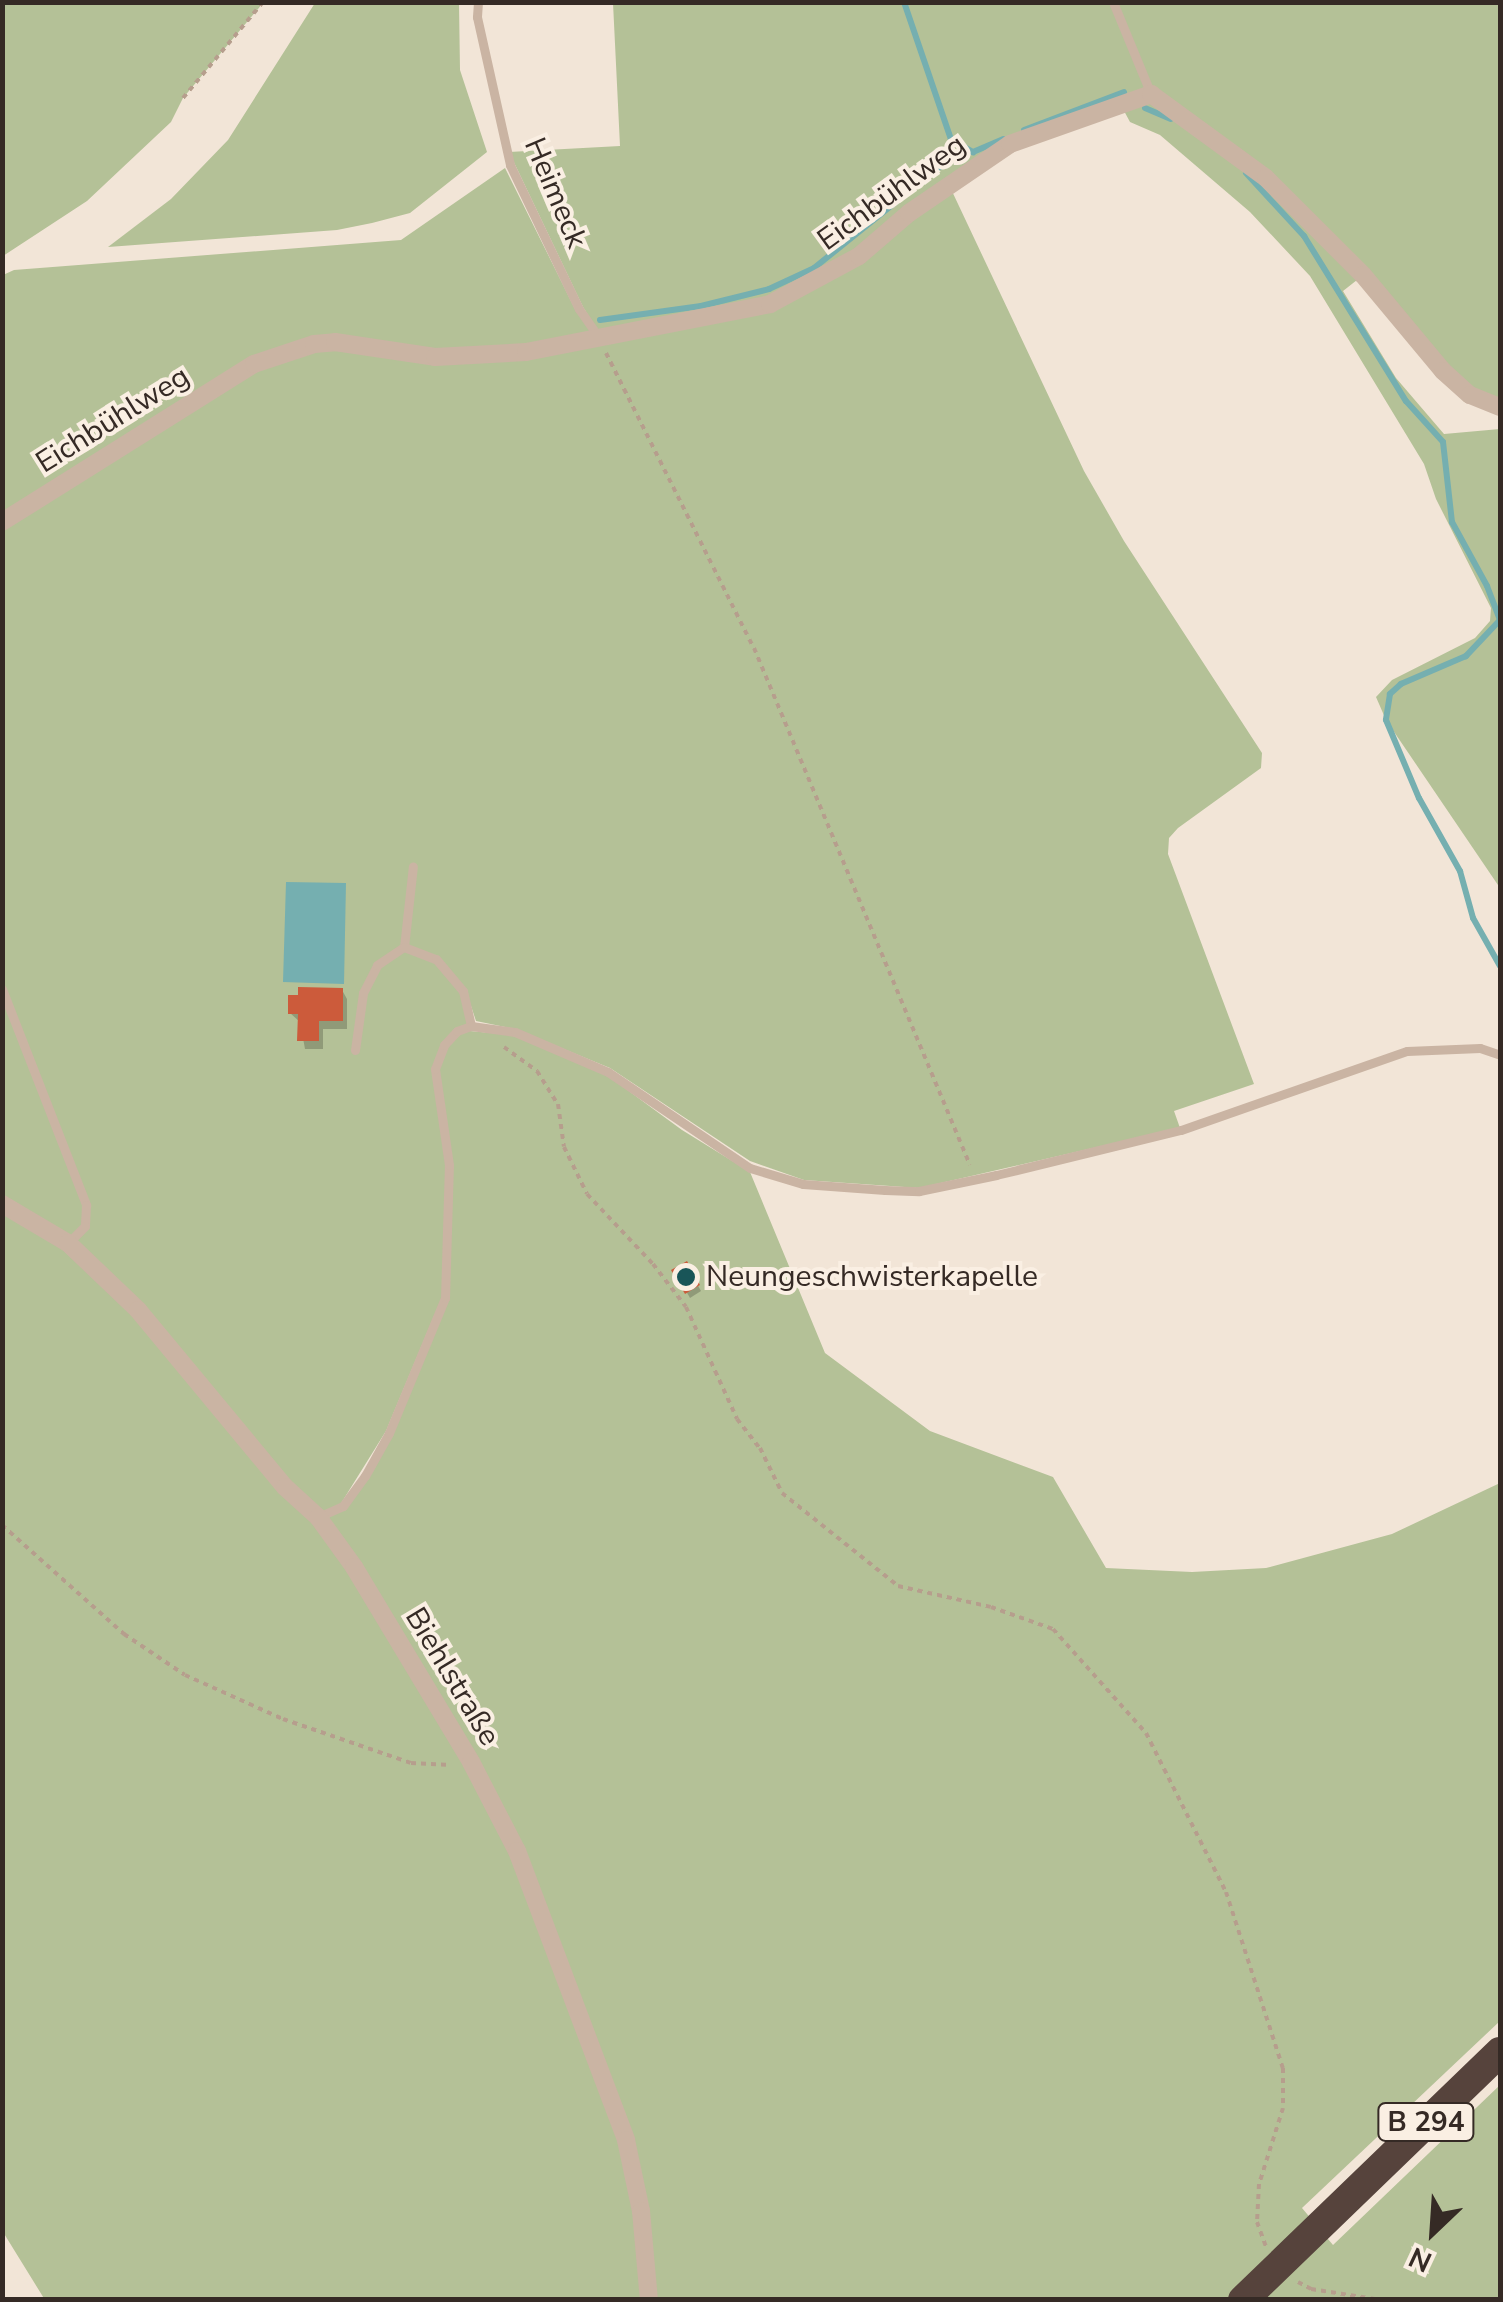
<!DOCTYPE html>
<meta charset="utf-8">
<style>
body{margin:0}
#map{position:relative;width:1503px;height:2302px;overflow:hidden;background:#f2e5d7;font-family:"Nunito Sans",sans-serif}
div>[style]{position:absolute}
.green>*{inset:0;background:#b4c197}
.water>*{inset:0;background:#75afb0}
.shadow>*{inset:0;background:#0003}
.stream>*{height:6px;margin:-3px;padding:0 3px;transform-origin:3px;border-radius:3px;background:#75afb0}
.building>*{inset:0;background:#cc5b3b}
.path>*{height:4px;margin-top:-2px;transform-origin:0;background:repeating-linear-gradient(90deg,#b69e8d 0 5px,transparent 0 10px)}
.lane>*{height:9px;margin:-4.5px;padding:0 4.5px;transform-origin:4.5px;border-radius:4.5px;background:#cab4a3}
.street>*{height:18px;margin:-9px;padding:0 9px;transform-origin:9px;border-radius:9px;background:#cab4a3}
.highway>*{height:30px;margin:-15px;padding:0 15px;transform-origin:15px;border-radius:15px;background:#56433c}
.dots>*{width:28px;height:28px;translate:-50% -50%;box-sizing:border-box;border:5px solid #faefe3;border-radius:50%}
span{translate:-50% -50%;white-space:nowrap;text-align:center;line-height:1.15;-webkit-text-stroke:8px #faefe3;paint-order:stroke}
.shield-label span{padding:2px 8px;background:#faefe3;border:2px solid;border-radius:8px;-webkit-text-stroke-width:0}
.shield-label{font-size:28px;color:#352a25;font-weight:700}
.street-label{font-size:30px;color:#352a25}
.poi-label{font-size:30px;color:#352a25}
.left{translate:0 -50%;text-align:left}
.frame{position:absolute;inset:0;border:5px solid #352a25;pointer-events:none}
.north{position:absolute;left:1383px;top:2182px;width:100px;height:100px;-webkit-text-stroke:8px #faefe3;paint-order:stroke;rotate:205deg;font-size:28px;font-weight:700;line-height:40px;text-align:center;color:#352a25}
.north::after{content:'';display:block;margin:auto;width:35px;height:45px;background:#352a25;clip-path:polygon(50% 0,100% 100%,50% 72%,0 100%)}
</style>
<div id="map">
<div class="green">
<div style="clip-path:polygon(3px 2px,263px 2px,263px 3px,183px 98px,171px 122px,87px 201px,3px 256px)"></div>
<div style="clip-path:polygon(315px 3px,459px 3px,460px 70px,487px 152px,410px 213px,372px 223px,337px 230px,108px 247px,171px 199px,228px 140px)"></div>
<div style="clip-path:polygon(613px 3px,1500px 3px,1500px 414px,1357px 280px,1343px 291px,1396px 378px,1444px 434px,1500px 429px,1500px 888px,1386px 720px,1376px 697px,1392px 680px,1475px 638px,1490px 621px,1491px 608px,1436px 499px,1424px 464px,1310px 276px,1250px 212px,1160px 135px,1130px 122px,1123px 109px,1012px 146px,950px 187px,1084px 471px,1124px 541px,1262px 753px,1261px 768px,1178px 828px,1169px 838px,1168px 854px,1254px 1084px,1174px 1111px,1180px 1128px,919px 1188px,804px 1180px,750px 1161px,610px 1068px,515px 1029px,476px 1021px,466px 991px,461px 993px,470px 1031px,514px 1035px,607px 1075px,682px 1130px,750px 1172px,825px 1353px,930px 1431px,1053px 1477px,1106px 1568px,1192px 1572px,1266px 1568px,1392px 1534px,1500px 1483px,1500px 2021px,1302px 2208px,1333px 2245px,1500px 2085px,1500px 2299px,45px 2300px,3px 2232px,3px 1213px,61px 1248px,133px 1315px,315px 1525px,346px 1508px,367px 1477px,448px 1298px,447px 1165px,442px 1297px,386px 1431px,340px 1505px,318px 1517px,70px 1235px,3px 1195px,3px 275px,14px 270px,401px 240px,505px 168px,576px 311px,603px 339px,583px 307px,509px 152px,620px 146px)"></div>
</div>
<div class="water">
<div style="clip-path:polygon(286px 882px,346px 883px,344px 984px,283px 982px)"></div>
</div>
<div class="shadow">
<div style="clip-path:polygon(342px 990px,347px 999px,347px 1029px,323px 1029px,323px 1049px,305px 1049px,300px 1022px,290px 1013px)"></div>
<div style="clip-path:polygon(686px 1264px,701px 1291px,690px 1298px,674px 1270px)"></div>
</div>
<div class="stream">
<div style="left:904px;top:2px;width:145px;rotate:71.1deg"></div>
<div style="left:951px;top:139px;width:26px;rotate:31deg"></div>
<div style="left:973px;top:152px;width:33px;rotate:-23deg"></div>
<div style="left:1145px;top:108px;width:28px;rotate:23deg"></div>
<div style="left:1024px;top:130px;width:107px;rotate:-20.8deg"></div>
<div style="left:1246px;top:173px;width:86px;rotate:47.4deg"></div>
<div style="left:1304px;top:236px;width:194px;rotate:58.3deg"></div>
<div style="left:1406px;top:401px;width:55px;rotate:47.9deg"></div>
<div style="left:1443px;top:442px;width:81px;rotate:83.6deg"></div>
<div style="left:1452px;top:522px;width:73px;rotate:61.3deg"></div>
<div style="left:1487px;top:586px;width:36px;rotate:69deg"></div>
<div style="left:1500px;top:620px;width:50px;rotate:133.4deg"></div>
<div style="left:1466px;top:656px;width:71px;rotate:156.7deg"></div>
<div style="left:1401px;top:684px;width:15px;rotate:138deg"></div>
<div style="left:1390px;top:694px;width:26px;rotate:99deg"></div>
<div style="left:1386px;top:720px;width:85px;rotate:67.1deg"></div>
<div style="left:1419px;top:798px;width:84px;rotate:60.7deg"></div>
<div style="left:1460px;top:871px;width:49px;rotate:74.5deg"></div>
<div style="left:1473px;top:918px;width:55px;rotate:60.6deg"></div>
<div style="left:600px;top:320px;width:102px;rotate:-7.9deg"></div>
<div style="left:701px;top:306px;width:70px;rotate:-14deg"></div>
<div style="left:769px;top:289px;width:50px;rotate:-25deg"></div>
<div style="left:814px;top:268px;width:159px;rotate:-38.9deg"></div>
<div style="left:938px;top:168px;width:32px;rotate:-30deg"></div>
</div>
<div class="building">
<div style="clip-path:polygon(298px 987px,343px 988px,343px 1021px,319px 1021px,319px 1041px,297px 1041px,298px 1014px,288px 1014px,288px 995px,298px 995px)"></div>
<div style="clip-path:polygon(687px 1261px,700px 1285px,685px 1294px,671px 1270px)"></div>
</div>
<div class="path">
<div style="left:183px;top:98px;width:125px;rotate:-50.2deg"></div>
<div style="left:606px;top:353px;width:330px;rotate:63.4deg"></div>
<div style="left:754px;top:648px;width:560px;rotate:67.33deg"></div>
<div style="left:504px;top:1047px;width:41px;rotate:36deg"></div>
<div style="left:537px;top:1071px;width:39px;rotate:58deg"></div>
<div style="left:558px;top:1104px;width:43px;rotate:82.1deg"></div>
<div style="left:564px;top:1147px;width:52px;rotate:63.9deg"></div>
<div style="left:587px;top:1194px;width:96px;rotate:46.7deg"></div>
<div style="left:653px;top:1264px;width:54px;rotate:52.5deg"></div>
<div style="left:686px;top:1307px;width:123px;rotate:65.5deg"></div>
<div style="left:737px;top:1419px;width:37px;rotate:52deg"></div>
<div style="left:760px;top:1448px;width:50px;rotate:63.9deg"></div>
<div style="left:782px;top:1493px;width:149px;rotate:38.7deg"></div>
<div style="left:898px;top:1586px;width:95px;rotate:12.7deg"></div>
<div style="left:991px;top:1607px;width:66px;rotate:19.5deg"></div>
<div style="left:1053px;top:1629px;width:140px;rotate:48.2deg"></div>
<div style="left:1146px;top:1733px;width:178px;rotate:63.3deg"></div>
<div style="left:1226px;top:1892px;width:185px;rotate:72.1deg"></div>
<div style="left:1283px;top:2068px;width:40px;rotate:90deg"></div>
<div style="left:1283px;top:2108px;width:80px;rotate:107.5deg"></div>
<div style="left:1259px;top:2184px;width:38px;rotate:93deg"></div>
<div style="left:1257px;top:2222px;width:27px;rotate:70deg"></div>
<div style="left:2px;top:1525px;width:164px;rotate:41.8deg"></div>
<div style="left:124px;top:1634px;width:73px;rotate:33.9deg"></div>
<div style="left:185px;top:1675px;width:107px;rotate:24.2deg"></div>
<div style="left:283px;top:1719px;width:135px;rotate:19deg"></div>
<div style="left:411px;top:1763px;width:40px;rotate:2.9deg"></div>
<div style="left:1298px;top:2282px;width:15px;rotate:28deg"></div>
<div style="left:1311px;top:2289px;width:71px;rotate:8.9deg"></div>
</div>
<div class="lane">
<div style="left:478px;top:2px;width:15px;rotate:94deg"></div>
<div style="left:477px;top:17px;width:152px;rotate:77.4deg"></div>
<div style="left:510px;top:165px;width:160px;rotate:64.4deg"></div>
<div style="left:579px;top:309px;width:32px;rotate:55deg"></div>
<div style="left:1113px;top:2px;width:100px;rotate:67.6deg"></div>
<div style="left:404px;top:947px;width:81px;rotate:-83.7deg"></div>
<div style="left:2px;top:989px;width:232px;rotate:68.7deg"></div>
<div style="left:86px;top:1205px;width:21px;rotate:93deg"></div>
<div style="left:85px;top:1226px;width:24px;rotate:135deg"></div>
<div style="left:355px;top:1050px;width:58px;rotate:-82deg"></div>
<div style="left:363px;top:993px;width:31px;rotate:-63deg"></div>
<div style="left:377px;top:965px;width:32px;rotate:-34deg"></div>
<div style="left:404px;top:947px;width:34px;rotate:21deg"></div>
<div style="left:436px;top:959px;width:42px;rotate:49.8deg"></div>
<div style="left:463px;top:991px;width:36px;rotate:77deg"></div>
<div style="left:318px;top:1517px;width:27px;rotate:-24deg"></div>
<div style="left:343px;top:1506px;width:37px;rotate:-54deg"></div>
<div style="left:365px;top:1476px;width:49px;rotate:-60.8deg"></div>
<div style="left:389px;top:1433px;width:146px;rotate:-67.5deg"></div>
<div style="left:445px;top:1298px;width:133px;rotate:-88.3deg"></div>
<div style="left:449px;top:1165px;width:97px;rotate:-98.3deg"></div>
<div style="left:435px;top:1069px;width:26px;rotate:-69deg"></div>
<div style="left:444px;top:1045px;width:19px;rotate:-47deg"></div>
<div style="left:457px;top:1031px;width:15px;rotate:-20deg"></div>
<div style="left:471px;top:1026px;width:44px;rotate:7.8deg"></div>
<div style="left:515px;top:1032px;width:101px;rotate:23.3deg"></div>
<div style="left:608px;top:1072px;width:171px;rotate:34.1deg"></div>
<div style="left:750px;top:1168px;width:55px;rotate:16.8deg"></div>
<div style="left:803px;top:1184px;width:82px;rotate:4.2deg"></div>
<div style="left:885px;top:1190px;width:34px;rotate:2deg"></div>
<div style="left:919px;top:1191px;width:79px;rotate:-11.7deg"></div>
<div style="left:996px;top:1175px;width:190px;rotate:-13.7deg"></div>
<div style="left:1181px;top:1130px;width:239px;rotate:-19.3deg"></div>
<div style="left:1407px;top:1051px;width:73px;rotate:-2.4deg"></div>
<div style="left:1480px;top:1048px;width:21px;rotate:19deg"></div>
</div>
<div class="street">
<div style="left:2px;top:522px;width:297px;rotate:-32.1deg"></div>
<div style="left:254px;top:364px;width:63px;rotate:-18.4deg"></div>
<div style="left:314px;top:344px;width:21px;rotate:-5deg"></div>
<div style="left:335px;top:342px;width:101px;rotate:8.5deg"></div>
<div style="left:435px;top:357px;width:91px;rotate:-3.1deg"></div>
<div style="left:526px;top:352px;width:249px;rotate:-11.1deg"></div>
<div style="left:770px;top:304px;width:101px;rotate:-28.3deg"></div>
<div style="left:859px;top:256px;width:66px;rotate:-40.7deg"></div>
<div style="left:909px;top:213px;width:122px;rotate:-34.3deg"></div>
<div style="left:1010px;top:144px;width:150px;rotate:-19.5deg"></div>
<div style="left:1151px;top:94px;width:142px;rotate:36.1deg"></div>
<div style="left:1266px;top:178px;width:137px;rotate:45deg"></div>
<div style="left:1363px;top:275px;width:125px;rotate:50.2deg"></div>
<div style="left:1443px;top:371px;width:36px;rotate:42deg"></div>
<div style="left:1470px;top:395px;width:32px;rotate:22deg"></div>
<div style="left:2px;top:1204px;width:77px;rotate:30.6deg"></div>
<div style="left:68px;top:1243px;width:97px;rotate:43.7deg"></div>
<div style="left:138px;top:1310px;width:230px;rotate:50.3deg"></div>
<div style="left:285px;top:1487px;width:45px;rotate:42.3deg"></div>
<div style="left:318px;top:1517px;width:62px;rotate:54.2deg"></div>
<div style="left:354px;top:1567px;width:227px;rotate:59deg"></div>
<div style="left:471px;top:1762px;width:100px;rotate:62.7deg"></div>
<div style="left:517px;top:1851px;width:309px;rotate:69.3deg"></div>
<div style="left:626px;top:2140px;width:73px;rotate:78.1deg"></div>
<div style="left:641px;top:2211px;width:89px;rotate:84.9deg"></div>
</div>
<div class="highway">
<div style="left:1243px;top:2300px;width:357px;rotate:-44deg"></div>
</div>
<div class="dots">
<div style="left:686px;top:1277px;background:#195558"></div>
</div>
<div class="shield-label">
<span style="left:1426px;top:2122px">B 294</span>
</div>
<div class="street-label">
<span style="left:555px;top:193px;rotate:67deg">Heimeck</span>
<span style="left:892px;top:193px;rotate:-36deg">Eichbühlweg</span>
<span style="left:113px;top:420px;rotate:-32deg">Eichbühlweg</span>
<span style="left:452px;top:1677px;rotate:59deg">Biehlstraße</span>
</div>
<div class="poi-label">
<span class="left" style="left:706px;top:1277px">Neungeschwisterkapelle</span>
</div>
<div class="frame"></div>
<div class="north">N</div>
</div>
